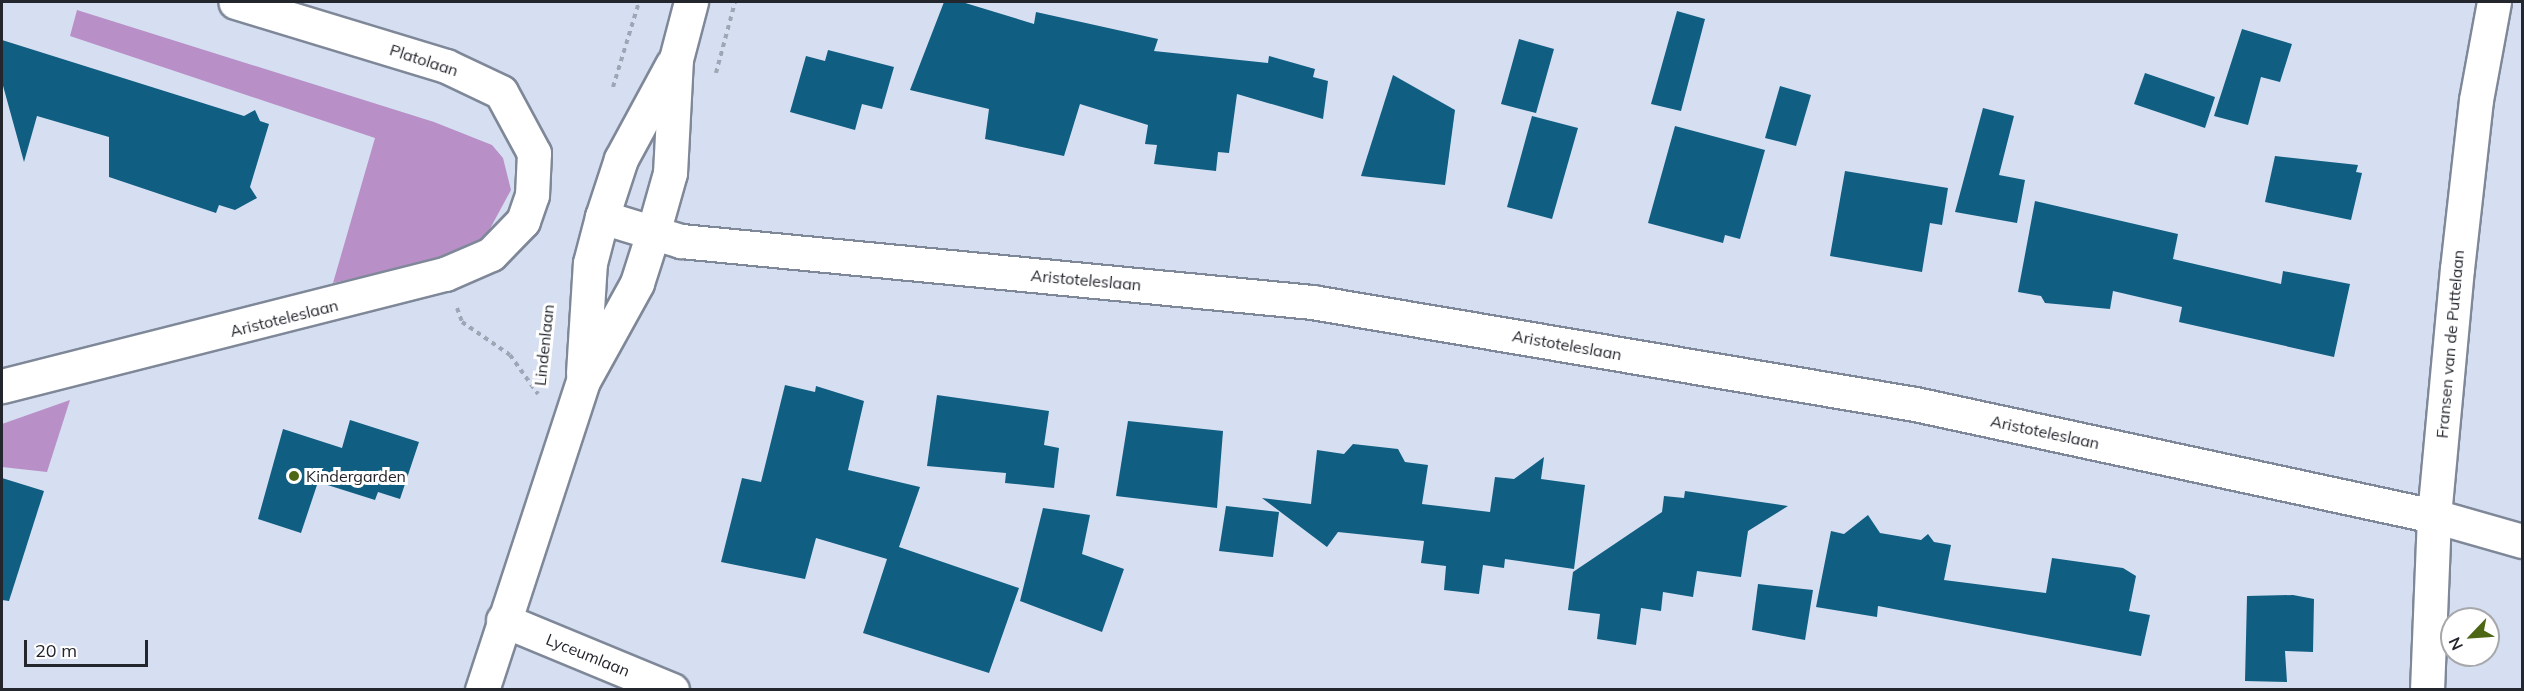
<!DOCTYPE html>
<style>
body{margin:0}
#map{position:relative;width:2524px;height:691px;overflow:hidden;background:#d5dff1;font-family:Mulish,sans-serif}
div>[style]{position:absolute}
.forest>*{inset:0;background:#b88fc6}
.building>*{inset:0;background:#105e82}
.path>*{height:4px;margin-top:-2px;transform-origin:0;background:repeating-linear-gradient(90deg,#9ea5b4 0 4.5px,transparent 0 9px)}
.roads{filter:drop-shadow(2px 0 #7f8898) drop-shadow(-2px 0 #7f8898) drop-shadow(0 2px #7f8898) drop-shadow(0 -2px #7f8898)}
.minor>*{height:33px;margin:-16.5px;padding:0 16.5px;transform-origin:16.5px;border-radius:16.5px;background:#fff}
.tertiary>*{height:33px;margin:-16.5px;padding:0 16.5px;transform-origin:16.5px;border-radius:16.5px;background:#fff}
.dots>*{width:16px;height:16px;translate:-50% -50%;box-sizing:border-box;border:3px solid #fff;border-radius:50%}
span{translate:-50% -50%;white-space:nowrap;text-align:center;line-height:1.15;-webkit-text-stroke:6px #fff;paint-order:stroke}
.street-label{font-size:16px;color:#23262d}
.poi-label{font-size:16px;color:#23262d}
.left{translate:0 -50%;text-align:left}
.frame{position:absolute;inset:0;border:3px solid #23262d;pointer-events:none}
.north{position:absolute;left:2440px;top:607px;width:60px;height:60px;box-sizing:border-box;background:#fff;border:2px solid #a7a8ab;border-radius:50%;rotate:245deg;font-size:16px;font-weight:700;line-height:24px;text-align:center;color:#23262d}
.north::after{content:'';display:block;margin:auto;width:21px;height:27px;background:#4e6717;clip-path:polygon(50% 0,100% 100%,50% 72%,0 100%)}
.scale{position:absolute;left:24px;top:640px;width:124px;height:27px;box-sizing:border-box;border:3px solid #23262d;border-top:0;padding-left:8px;font-size:18px;line-height:21px;white-space:nowrap;color:#23262d;-webkit-text-stroke:4px #fff;paint-order:stroke}
</style>
<div id="map">
<div class="forest">
<div style="clip-path:polygon(77px 10px,434px 122px,492px 145px,503px 158px,511px 190px,485px 238px,453px 257px,333px 283px,375px 138px,70px 36px)"></div>
<div style="clip-path:polygon(70px 400px,47px 472px,2px 467px,2px 424px)"></div>
</div>
<div class="building">
<div style="clip-path:polygon(944px 2px,962px 2px,1034px 24px,1036px 12px,1158px 39px,1154px 51px,1268px 63px,1269px 56px,1315px 69px,1313px 77px,1328px 81px,1323px 119px,1237px 94px,1229px 153px,1218px 152px,1216px 171px,1154px 164px,1157px 145px,1145px 144px,1148px 125px,1080px 104px,1064px 156px,985px 139px,989px 109px,910px 90px)"></div>
<div style="clip-path:polygon(1677px 11px,1705px 19px,1681px 111px,1651px 104px)"></div>
<div style="clip-path:polygon(2242px 29px,2292px 44px,2280px 82px,2261px 77px,2248px 125px,2214px 116px)"></div>
<div style="clip-path:polygon(1519px 39px,1554px 49px,1536px 113px,1501px 104px)"></div>
<div style="clip-path:polygon(2px 40px,244px 116px,255px 110px,260px 121px,269px 124px,250px 187px,257px 198px,235px 210px,219px 205px,216px 213px,109px 177px,109px 137px,37px 116px,24px 162px,2px 82px)"></div>
<div style="clip-path:polygon(828px 50px,894px 67px,882px 109px,862px 104px,855px 130px,790px 112px,806px 56px,825px 61px)"></div>
<div style="clip-path:polygon(2145px 73px,2215px 97px,2205px 128px,2134px 104px)"></div>
<div style="clip-path:polygon(1393px 75px,1455px 110px,1445px 185px,1361px 176px)"></div>
<div style="clip-path:polygon(1780px 86px,1811px 95px,1796px 146px,1765px 138px)"></div>
<div style="clip-path:polygon(1983px 108px,2014px 116px,1999px 175px,2025px 180px,2017px 223px,1955px 212px)"></div>
<div style="clip-path:polygon(1532px 116px,1578px 128px,1552px 219px,1507px 207px)"></div>
<div style="clip-path:polygon(1675px 126px,1765px 150px,1740px 239px,1725px 235px,1723px 243px,1648px 223px)"></div>
<div style="clip-path:polygon(2275px 156px,2358px 165px,2356px 172px,2362px 173px,2351px 220px,2265px 202px)"></div>
<div style="clip-path:polygon(1845px 171px,1948px 188px,1942px 225px,1930px 223px,1922px 272px,1830px 256px)"></div>
<div style="clip-path:polygon(2035px 201px,2178px 234px,2173px 259px,2281px 284px,2283px 271px,2350px 284px,2334px 357px,2179px 322px,2182px 307px,2113px 291px,2110px 309px,2045px 303px,2041px 296px,2018px 292px)"></div>
<div style="clip-path:polygon(785px 385px,815px 392px,816px 386px,864px 401px,848px 470px,920px 487px,899px 547px,1019px 588px,989px 673px,863px 633px,887px 559px,816px 538px,805px 579px,721px 562px,742px 478px,761px 482px)"></div>
<div style="clip-path:polygon(937px 395px,1049px 411px,1044px 445px,1059px 448px,1054px 488px,1005px 483px,1006px 473px,927px 466px)"></div>
<div style="clip-path:polygon(350px 420px,419px 442px,400px 499px,378px 492px,375px 500px,318px 482px,301px 533px,258px 519px,283px 429px,342px 448px)"></div>
<div style="clip-path:polygon(1128px 421px,1223px 431px,1217px 508px,1116px 496px)"></div>
<div style="clip-path:polygon(1353px 444px,1398px 449px,1405px 462px,1428px 465px,1422px 504px,1490px 512px,1495px 477px,1514px 479px,1544px 457px,1541px 479px,1585px 485px,1574px 569px,1505px 559px,1504px 568px,1483px 565px,1479px 594px,1444px 590px,1446px 566px,1421px 563px,1424px 541px,1338px 532px,1327px 547px,1262px 498px,1311px 504px,1317px 450px,1344px 454px)"></div>
<div style="clip-path:polygon(2px 478px,44px 491px,9px 601px,2px 600px)"></div>
<div style="clip-path:polygon(1685px 491px,1788px 506px,1748px 531px,1741px 577px,1697px 571px,1693px 597px,1663px 592px,1661px 611px,1641px 608px,1636px 645px,1597px 639px,1600px 614px,1568px 610px,1573px 572px,1662px 512px,1664px 496px,1684px 498px)"></div>
<div style="clip-path:polygon(1226px 506px,1279px 512px,1273px 557px,1219px 551px)"></div>
<div style="clip-path:polygon(1043px 508px,1090px 515px,1082px 554px,1124px 569px,1102px 632px,1020px 601px)"></div>
<div style="clip-path:polygon(1868px 515px,1880px 533px,1921px 540px,1928px 534px,1934px 542px,1951px 545px,1944px 580px,2046px 593px,2052px 558px,2123px 568px,2136px 576px,2129px 611px,2150px 615px,2141px 656px,1878px 606px,1877px 617px,1816px 607px,1831px 531px,1844px 534px)"></div>
<div style="clip-path:polygon(1758px 584px,1813px 590px,1805px 640px,1752px 630px)"></div>
<div style="clip-path:polygon(2293px 595px,2314px 599px,2313px 652px,2285px 651px,2287px 682px,2245px 681px,2247px 596px)"></div>
</div>
<div class="path">
<div style="left:716px;top:73px;width:73px;rotate:-75deg"></div>
<div style="left:613px;top:87px;width:89px;rotate:-73deg"></div>
<div style="left:457px;top:308px;width:15px;rotate:70deg"></div>
<div style="left:462px;top:322px;width:58px;rotate:34.5deg"></div>
<div style="left:510px;top:355px;width:48px;rotate:54.3deg"></div>
</div>
<div class="roads">
<div class="minor">
<div style="left:602px;top:217px;width:83px;rotate:16.9deg"></div>
<div style="left:681px;top:241px;width:634px;rotate:5.52deg"></div>
<div style="left:1312px;top:302px;width:612px;rotate:9.6deg"></div>
<div style="left:1915px;top:404px;width:531px;rotate:12.18deg"></div>
<div style="left:2434px;top:516px;width:91px;rotate:15.9deg"></div>
<div style="left:2px;top:386px;width:457px;rotate:-14.2deg"></div>
<div style="left:445px;top:274px;width:50px;rotate:-23.5deg"></div>
<div style="left:491px;top:254px;width:46px;rotate:-45.9deg"></div>
<div style="left:523px;top:221px;width:28px;rotate:-71deg"></div>
<div style="left:532px;top:195px;width:42px;rotate:-87.3deg"></div>
<div style="left:534px;top:153px;width:69px;rotate:-118.4deg"></div>
<div style="left:501px;top:92px;width:61px;rotate:-154.7deg"></div>
<div style="left:446px;top:66px;width:220px;rotate:-163.1deg"></div>
<div style="left:503px;top:620px;width:183px;rotate:22.5deg"></div>
<div style="left:2427px;top:690px;width:174px;rotate:-87.7deg"></div>
<div style="left:2434px;top:516px;width:248px;rotate:-84.7deg"></div>
<div style="left:2457px;top:269px;width:170px;rotate:-83.6deg"></div>
<div style="left:2476px;top:100px;width:100px;rotate:-79.6deg"></div>
</div>
<div class="tertiary">
<div style="left:583px;top:373px;width:110px;rotate:-86.4deg"></div>
<div style="left:590px;top:263px;width:48px;rotate:-75.4deg"></div>
<div style="left:602px;top:217px;width:61px;rotate:-71.9deg"></div>
<div style="left:621px;top:159px;width:107px;rotate:-61.5deg"></div>
<div style="left:482px;top:690px;width:325px;rotate:-71.9deg"></div>
<div style="left:583px;top:381px;width:112px;rotate:-61.1deg"></div>
<div style="left:637px;top:283px;width:52px;rotate:-72.3deg"></div>
<div style="left:653px;top:233px;width:62px;rotate:-74.2deg"></div>
<div style="left:670px;top:173px;width:114px;rotate:-87deg"></div>
<div style="left:676px;top:59px;width:59px;rotate:-75.3deg"></div>
</div>
</div>
<div class="dots">
<div style="left:294px;top:476px;background:#4e6717"></div>
</div>
<div class="street-label">
<span style="left:424px;top:60px;rotate:18deg">Platolaan</span>
<span style="left:1086px;top:280px;rotate:5deg">Aristoteleslaan</span>
<span style="left:284px;top:318px;rotate:-14deg">Aristoteleslaan</span>
<span style="left:2450px;top:344px;rotate:-85deg">Fransen van de Puttelaan</span>
<span style="left:544px;top:345px;rotate:-84deg">Lindenlaan</span>
<span style="left:1567px;top:345px;rotate:10deg">Aristoteleslaan</span>
<span style="left:2045px;top:432px;rotate:12deg">Aristoteleslaan</span>
<span style="left:588px;top:655px;rotate:22deg">Lyceumlaan</span>
</div>
<div class="poi-label">
<span class="left" style="left:306px;top:476px">Kindergarden</span>
</div>
<div class="frame"></div>
<div class="north">N</div>
<div class="scale">20 m</div>
</div>
